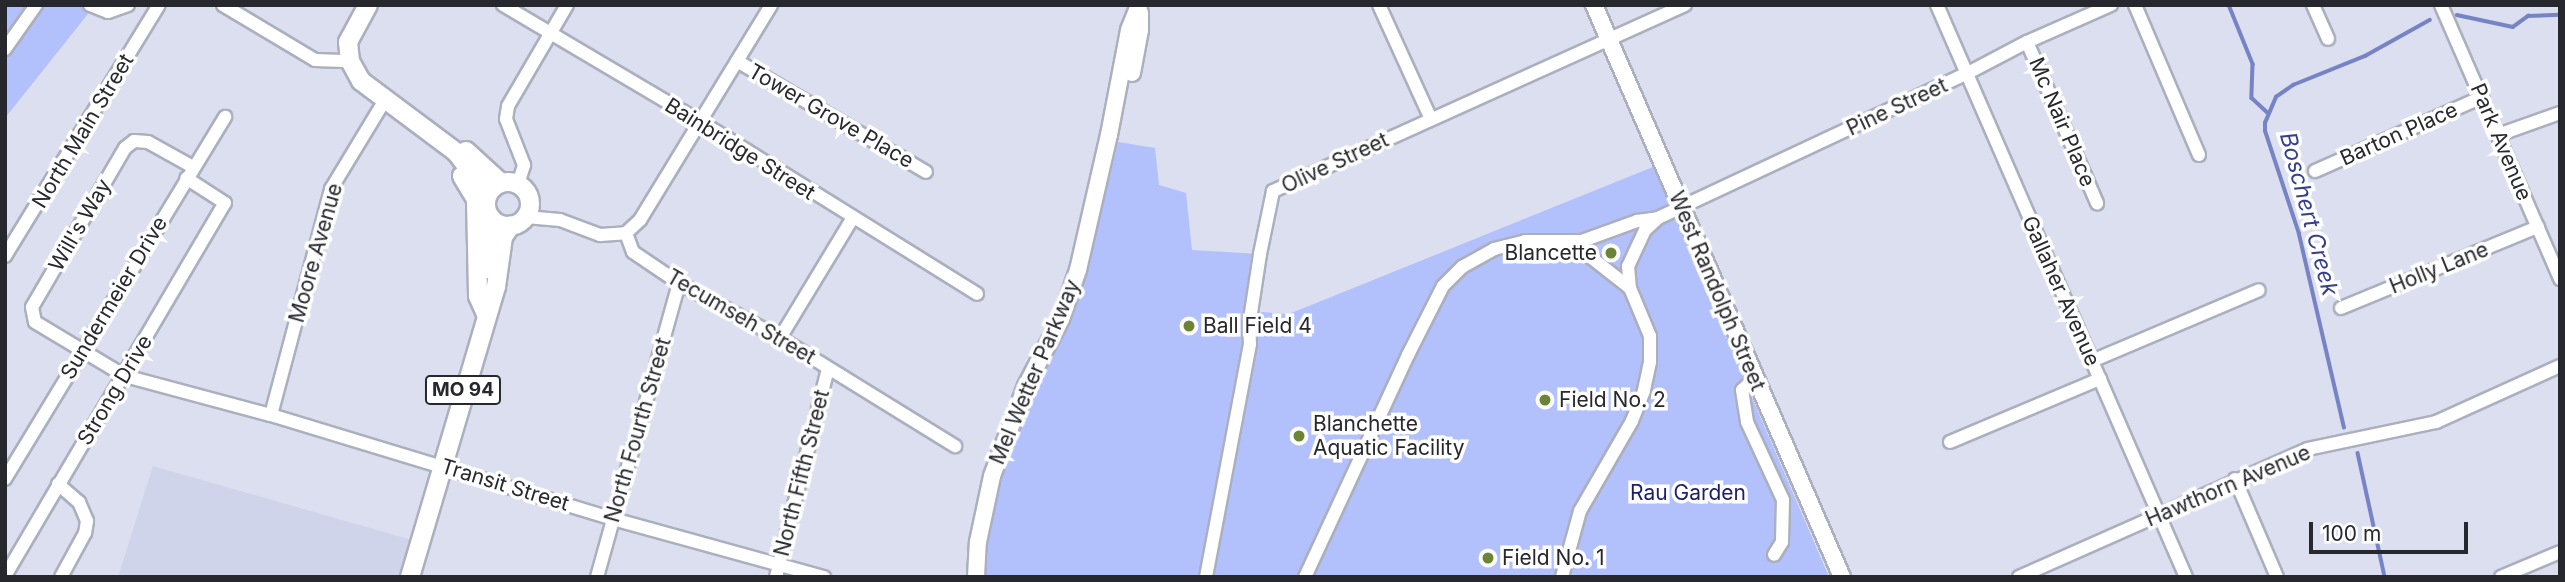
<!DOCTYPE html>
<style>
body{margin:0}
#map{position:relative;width:2565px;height:582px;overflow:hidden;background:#dbdfef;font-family:Inter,sans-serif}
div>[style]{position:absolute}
.built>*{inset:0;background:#cfd4eb}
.green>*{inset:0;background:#b2c0fc}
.stream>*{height:3.5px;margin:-1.75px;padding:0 1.75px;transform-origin:1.75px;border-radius:1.75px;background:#7684c5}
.roads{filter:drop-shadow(2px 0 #abafbe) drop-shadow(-2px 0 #abafbe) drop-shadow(0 2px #abafbe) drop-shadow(0 -2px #abafbe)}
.street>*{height:12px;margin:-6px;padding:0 6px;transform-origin:6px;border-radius:6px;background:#fff}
.secondary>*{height:16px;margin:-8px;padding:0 8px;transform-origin:8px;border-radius:8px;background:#fff}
.primary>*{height:18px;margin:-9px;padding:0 9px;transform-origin:9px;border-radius:9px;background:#fff}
.primary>.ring{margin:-9px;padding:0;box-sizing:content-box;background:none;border:18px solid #fff;border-radius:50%}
.dots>*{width:19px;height:19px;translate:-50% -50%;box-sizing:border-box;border:4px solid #fff;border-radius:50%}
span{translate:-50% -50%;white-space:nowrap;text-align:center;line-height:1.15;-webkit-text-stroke:7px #fff;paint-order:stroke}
.shield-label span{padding:2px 5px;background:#fff;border:2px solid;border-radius:5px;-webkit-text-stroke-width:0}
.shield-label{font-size:19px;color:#27282e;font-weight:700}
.street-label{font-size:21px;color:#27282e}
.poi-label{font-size:21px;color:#27282e}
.right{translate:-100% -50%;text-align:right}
.left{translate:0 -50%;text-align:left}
.park-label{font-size:21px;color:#1c1f6b}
.water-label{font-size:23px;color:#353f8d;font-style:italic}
.frame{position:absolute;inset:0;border:7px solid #27282e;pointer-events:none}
.scale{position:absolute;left:2309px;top:522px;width:159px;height:32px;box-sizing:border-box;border:4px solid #27282e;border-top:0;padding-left:9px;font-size:21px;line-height:24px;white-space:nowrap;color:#27282e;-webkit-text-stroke:5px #fff;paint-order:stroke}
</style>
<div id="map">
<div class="built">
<div style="clip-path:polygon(153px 466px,412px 540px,402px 577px,118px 577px)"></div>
</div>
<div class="green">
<div style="clip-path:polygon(5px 5px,95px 5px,5px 118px)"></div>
<div style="clip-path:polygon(1118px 142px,1155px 148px,1159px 185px,1186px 193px,1192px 250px,1260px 254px,1250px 326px,1258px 324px,1261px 312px,1289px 314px,1653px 167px,1829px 577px,986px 577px,988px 544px,1001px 479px,1035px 389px,1070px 323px,1087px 273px)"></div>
</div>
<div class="stream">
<div style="left:2229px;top:5px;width:64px;rotate:67.9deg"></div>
<div style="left:2253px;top:64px;width:34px;rotate:92deg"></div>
<div style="left:2252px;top:98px;width:22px;rotate:43deg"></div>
<div style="left:2457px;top:15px;width:57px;rotate:12.1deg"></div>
<div style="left:2513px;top:27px;width:19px;rotate:-36deg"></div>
<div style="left:2528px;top:16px;width:32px;rotate:-2deg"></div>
<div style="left:2344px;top:428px;width:199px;rotate:-103.1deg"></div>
<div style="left:2299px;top:234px;width:108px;rotate:-108.3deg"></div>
<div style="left:2265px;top:131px;width:8px;rotate:-90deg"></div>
<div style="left:2265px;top:123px;width:28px;rotate:-67deg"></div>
<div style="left:2276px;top:97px;width:21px;rotate:-35deg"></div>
<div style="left:2293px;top:85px;width:78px;rotate:-21.9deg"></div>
<div style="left:2365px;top:56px;width:74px;rotate:-29deg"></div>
<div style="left:2358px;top:453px;width:127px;rotate:77.7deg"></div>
</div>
<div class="roads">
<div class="street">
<div style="left:90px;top:5px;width:19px;rotate:21deg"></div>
<div style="left:108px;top:12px;width:21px;rotate:-19deg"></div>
<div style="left:223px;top:5px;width:107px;rotate:30.9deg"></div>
<div style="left:315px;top:60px;width:35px;rotate:2deg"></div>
<div style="left:503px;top:5px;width:230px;rotate:30.6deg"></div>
<div style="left:701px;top:122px;width:325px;rotate:31.9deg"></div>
<div style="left:1379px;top:5px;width:125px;rotate:65.5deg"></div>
<div style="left:1937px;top:5px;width:624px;rotate:66.48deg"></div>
<div style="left:2135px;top:5px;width:163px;rotate:66.9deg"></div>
<div style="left:2313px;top:5px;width:37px;rotate:66deg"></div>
<div style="left:2441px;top:5px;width:299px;rotate:66.5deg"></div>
<div style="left:2027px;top:42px;width:176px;rotate:66.5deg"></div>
<div style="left:5px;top:49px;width:54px;rotate:-54.8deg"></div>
<div style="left:737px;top:61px;width:219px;rotate:30.4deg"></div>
<div style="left:2498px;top:135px;width:66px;rotate:-19.5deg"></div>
<div style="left:193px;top:167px;width:51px;rotate:-150.9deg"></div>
<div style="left:148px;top:142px;width:14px;rotate:-176deg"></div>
<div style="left:134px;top:141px;width:11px;rotate:142deg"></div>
<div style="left:125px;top:148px;width:184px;rotate:120.3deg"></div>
<div style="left:32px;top:307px;width:15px;rotate:79deg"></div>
<div style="left:35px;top:322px;width:105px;rotate:31deg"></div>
<div style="left:125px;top:376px;width:151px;rotate:15deg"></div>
<div style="left:271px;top:415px;width:357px;rotate:16.9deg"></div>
<div style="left:613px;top:519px;width:219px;rotate:15.4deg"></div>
<div style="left:2315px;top:171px;width:183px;rotate:-23.9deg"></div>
<div style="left:518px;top:184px;width:20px;rotate:-72deg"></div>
<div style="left:524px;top:165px;width:49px;rotate:-111.4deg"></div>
<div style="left:506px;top:119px;width:13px;rotate:-81deg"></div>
<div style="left:508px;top:106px;width:117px;rotate:-59.7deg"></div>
<div style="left:526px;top:217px;width:34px;rotate:5deg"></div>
<div style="left:560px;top:220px;width:43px;rotate:20.6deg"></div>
<div style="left:600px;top:235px;width:26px;rotate:-4deg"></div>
<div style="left:1658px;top:218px;width:340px;rotate:-25.1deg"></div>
<div style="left:1966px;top:74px;width:69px;rotate:-27.7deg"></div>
<div style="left:2027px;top:42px;width:92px;rotate:-23.8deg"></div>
<div style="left:626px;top:233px;width:20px;rotate:70deg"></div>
<div style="left:633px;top:252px;width:55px;rotate:34deg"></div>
<div style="left:679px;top:283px;width:115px;rotate:28.6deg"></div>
<div style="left:780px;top:338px;width:206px;rotate:31.7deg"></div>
<div style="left:626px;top:233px;width:19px;rotate:-43deg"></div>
<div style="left:640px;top:220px;width:252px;rotate:-58.6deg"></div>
<div style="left:1561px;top:243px;width:30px;rotate:24deg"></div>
<div style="left:1588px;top:255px;width:53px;rotate:38.2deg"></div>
<div style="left:1630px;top:288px;width:52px;rotate:67.4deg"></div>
<div style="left:1650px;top:336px;width:26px;rotate:90deg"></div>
<div style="left:1650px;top:362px;width:30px;rotate:102deg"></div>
<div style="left:1644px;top:391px;width:32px;rotate:112deg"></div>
<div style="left:1632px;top:421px;width:104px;rotate:120deg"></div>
<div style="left:1580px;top:511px;width:68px;rotate:105.3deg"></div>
<div style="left:5px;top:256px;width:294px;rotate:-58.5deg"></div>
<div style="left:2341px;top:308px;width:213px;rotate:-22.4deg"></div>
<div style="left:780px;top:338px;width:139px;rotate:-58.8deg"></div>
<div style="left:2092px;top:361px;width:181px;rotate:-23deg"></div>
<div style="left:1754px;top:379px;width:16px;rotate:137deg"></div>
<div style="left:1742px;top:390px;width:32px;rotate:81deg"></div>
<div style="left:1747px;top:422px;width:86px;rotate:65.2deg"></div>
<div style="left:1783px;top:500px;width:42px;rotate:91.4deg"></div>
<div style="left:1782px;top:542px;width:15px;rotate:122deg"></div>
<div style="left:271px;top:415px;width:234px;rotate:-75.1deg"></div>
<div style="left:331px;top:189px;width:104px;rotate:-58.8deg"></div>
<div style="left:1950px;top:442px;width:163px;rotate:-22.8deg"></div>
<div style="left:5px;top:479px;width:424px;rotate:-58.7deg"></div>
<div style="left:2235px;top:479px;width:107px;rotate:66.8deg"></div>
<div style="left:58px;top:484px;width:28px;rotate:41deg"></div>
<div style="left:79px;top:502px;width:21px;rotate:67deg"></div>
<div style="left:87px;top:521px;width:12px;rotate:99deg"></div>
<div style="left:85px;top:533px;width:50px;rotate:118.6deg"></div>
<div style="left:5px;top:576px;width:433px;rotate:-59.5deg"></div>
<div style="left:225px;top:203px;width:46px;rotate:-147.3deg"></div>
<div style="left:597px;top:577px;width:305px;rotate:-74.4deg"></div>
<div style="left:776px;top:577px;width:215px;rotate:-76deg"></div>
<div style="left:1206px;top:577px;width:237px;rotate:-79.3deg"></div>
<div style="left:1250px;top:344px;width:18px;rotate:-93deg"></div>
<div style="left:1249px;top:326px;width:73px;rotate:-81.3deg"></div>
<div style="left:1260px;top:254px;width:64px;rotate:-78.3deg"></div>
<div style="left:1273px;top:191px;width:452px;rotate:-24.3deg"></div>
<div style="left:1305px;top:577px;width:245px;rotate:-65.1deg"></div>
<div style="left:1408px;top:355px;width:77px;rotate:-63.1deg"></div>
<div style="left:1443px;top:286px;width:27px;rotate:-45deg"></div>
<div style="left:1462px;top:267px;width:37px;rotate:-29deg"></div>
<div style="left:1494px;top:249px;width:32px;rotate:-14deg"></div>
<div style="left:1525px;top:241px;width:57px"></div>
<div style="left:1582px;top:241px;width:59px;rotate:-20deg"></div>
<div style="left:1637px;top:221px;width:21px;rotate:-8deg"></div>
<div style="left:1658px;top:218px;width:18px;rotate:137deg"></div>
<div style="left:1645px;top:230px;width:40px;rotate:115deg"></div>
<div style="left:1628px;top:266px;width:22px;rotate:85deg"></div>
<div style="left:2019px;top:577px;width:316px;rotate:-23.9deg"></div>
<div style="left:2308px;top:449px;width:131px;rotate:-11.9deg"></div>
<div style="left:2436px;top:422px;width:136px;rotate:-24.3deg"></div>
<div style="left:2501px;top:577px;width:64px;rotate:-23deg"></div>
</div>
<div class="secondary">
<div style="left:1594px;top:5px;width:623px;rotate:66.56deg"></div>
<div style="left:1132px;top:73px;width:44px;rotate:-79.5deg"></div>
<div style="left:1140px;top:30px;width:17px;rotate:-90deg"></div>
<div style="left:976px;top:577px;width:35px;rotate:-87deg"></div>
<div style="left:978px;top:542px;width:67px;rotate:-78deg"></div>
<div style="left:992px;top:476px;width:96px;rotate:-69.3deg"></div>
<div style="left:1026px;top:386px;width:76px;rotate:-62.4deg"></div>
<div style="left:1061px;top:319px;width:52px;rotate:-70.9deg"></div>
<div style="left:1078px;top:270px;width:139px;rotate:-77.1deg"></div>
<div style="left:1109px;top:135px;width:107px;rotate:-79.2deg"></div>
<div style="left:1129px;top:30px;width:27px;rotate:-68deg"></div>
</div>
<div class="primary">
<div style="left:368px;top:5px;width:42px;rotate:118.4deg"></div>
<div style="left:348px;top:42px;width:19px;rotate:84deg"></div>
<div style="left:350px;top:61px;width:23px;rotate:61deg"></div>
<div style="left:361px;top:81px;width:119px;rotate:36.8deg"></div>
<div style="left:456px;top:152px;width:53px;rotate:52.7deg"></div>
<div style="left:466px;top:151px;width:47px;rotate:42.4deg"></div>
<div style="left:462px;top:176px;width:27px;rotate:59deg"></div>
<div style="left:476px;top:199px;width:97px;rotate:88.8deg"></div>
<div style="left:478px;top:296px;width:20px;rotate:66deg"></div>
<div class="ring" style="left:486px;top:182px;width:26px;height:26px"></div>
<div style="left:488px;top:269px;width:51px;rotate:-86.6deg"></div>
<div style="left:410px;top:577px;width:302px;rotate:-73.5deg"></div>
<div style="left:496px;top:287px;width:50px;rotate:-82deg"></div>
<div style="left:503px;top:237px;width:14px;rotate:-56deg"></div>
</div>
</div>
<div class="dots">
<div style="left:1611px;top:253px;background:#6c8436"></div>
<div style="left:1189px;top:326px;background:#6c8436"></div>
<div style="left:1545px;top:400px;background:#6c8436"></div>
<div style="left:1299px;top:436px;background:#6c8436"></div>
<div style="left:1488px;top:558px;background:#6c8436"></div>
</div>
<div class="shield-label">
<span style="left:463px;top:390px">MO 94</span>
</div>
<div class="street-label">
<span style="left:1897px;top:107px;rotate:-25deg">Pine Street</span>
<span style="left:831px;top:116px;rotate:30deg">Tower Grove Place</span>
<span style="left:2062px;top:122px;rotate:67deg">Mc Nair Place</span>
<span style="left:83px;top:131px;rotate:-59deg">North Main Street</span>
<span style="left:2399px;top:134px;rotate:-24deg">Barton Place</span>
<span style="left:2501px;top:142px;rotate:67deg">Park Avenue</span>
<span style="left:740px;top:149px;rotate:32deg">Bainbridge Street</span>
<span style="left:1335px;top:163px;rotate:-25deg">Olive Street</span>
<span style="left:80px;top:225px;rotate:-60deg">Will's Way</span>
<span style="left:316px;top:253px;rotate:-74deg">Moore Avenue</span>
<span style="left:2439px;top:268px;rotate:-22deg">Holly Lane</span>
<span style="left:1717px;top:291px;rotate:67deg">West Randolph Street</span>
<span style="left:2061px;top:291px;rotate:66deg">Gallaher Avenue</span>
<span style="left:114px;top:298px;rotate:-59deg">Sundermeier Drive</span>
<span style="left:741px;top:317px;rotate:30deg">Tecumseh Street</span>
<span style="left:1035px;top:372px;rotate:-67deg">Mel Wetter Parkway</span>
<span style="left:115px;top:390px;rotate:-59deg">Strong Drive</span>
<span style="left:638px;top:430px;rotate:-74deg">North Fourth Street</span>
<span style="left:802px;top:473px;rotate:-76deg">North Fifth Street</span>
<span style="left:505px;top:485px;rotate:17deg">Transit Street</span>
<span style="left:2228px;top:486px;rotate:-23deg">Hawthorn Avenue</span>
</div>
<div class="poi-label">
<span class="right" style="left:1597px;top:253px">Blancette</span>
<span class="left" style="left:1203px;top:326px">Ball Field 4</span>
<span class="left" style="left:1559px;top:400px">Field No. 2</span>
<span class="left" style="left:1313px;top:436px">Blanchette<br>Aquatic Facility</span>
<span class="left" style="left:1502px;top:558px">Field No. 1</span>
</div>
<div class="park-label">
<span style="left:1688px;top:493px">Rau Garden</span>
</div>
<div class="water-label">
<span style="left:2309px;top:214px;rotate:75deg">Boschert Creek</span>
</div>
<div class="frame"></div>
<div class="scale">100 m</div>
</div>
